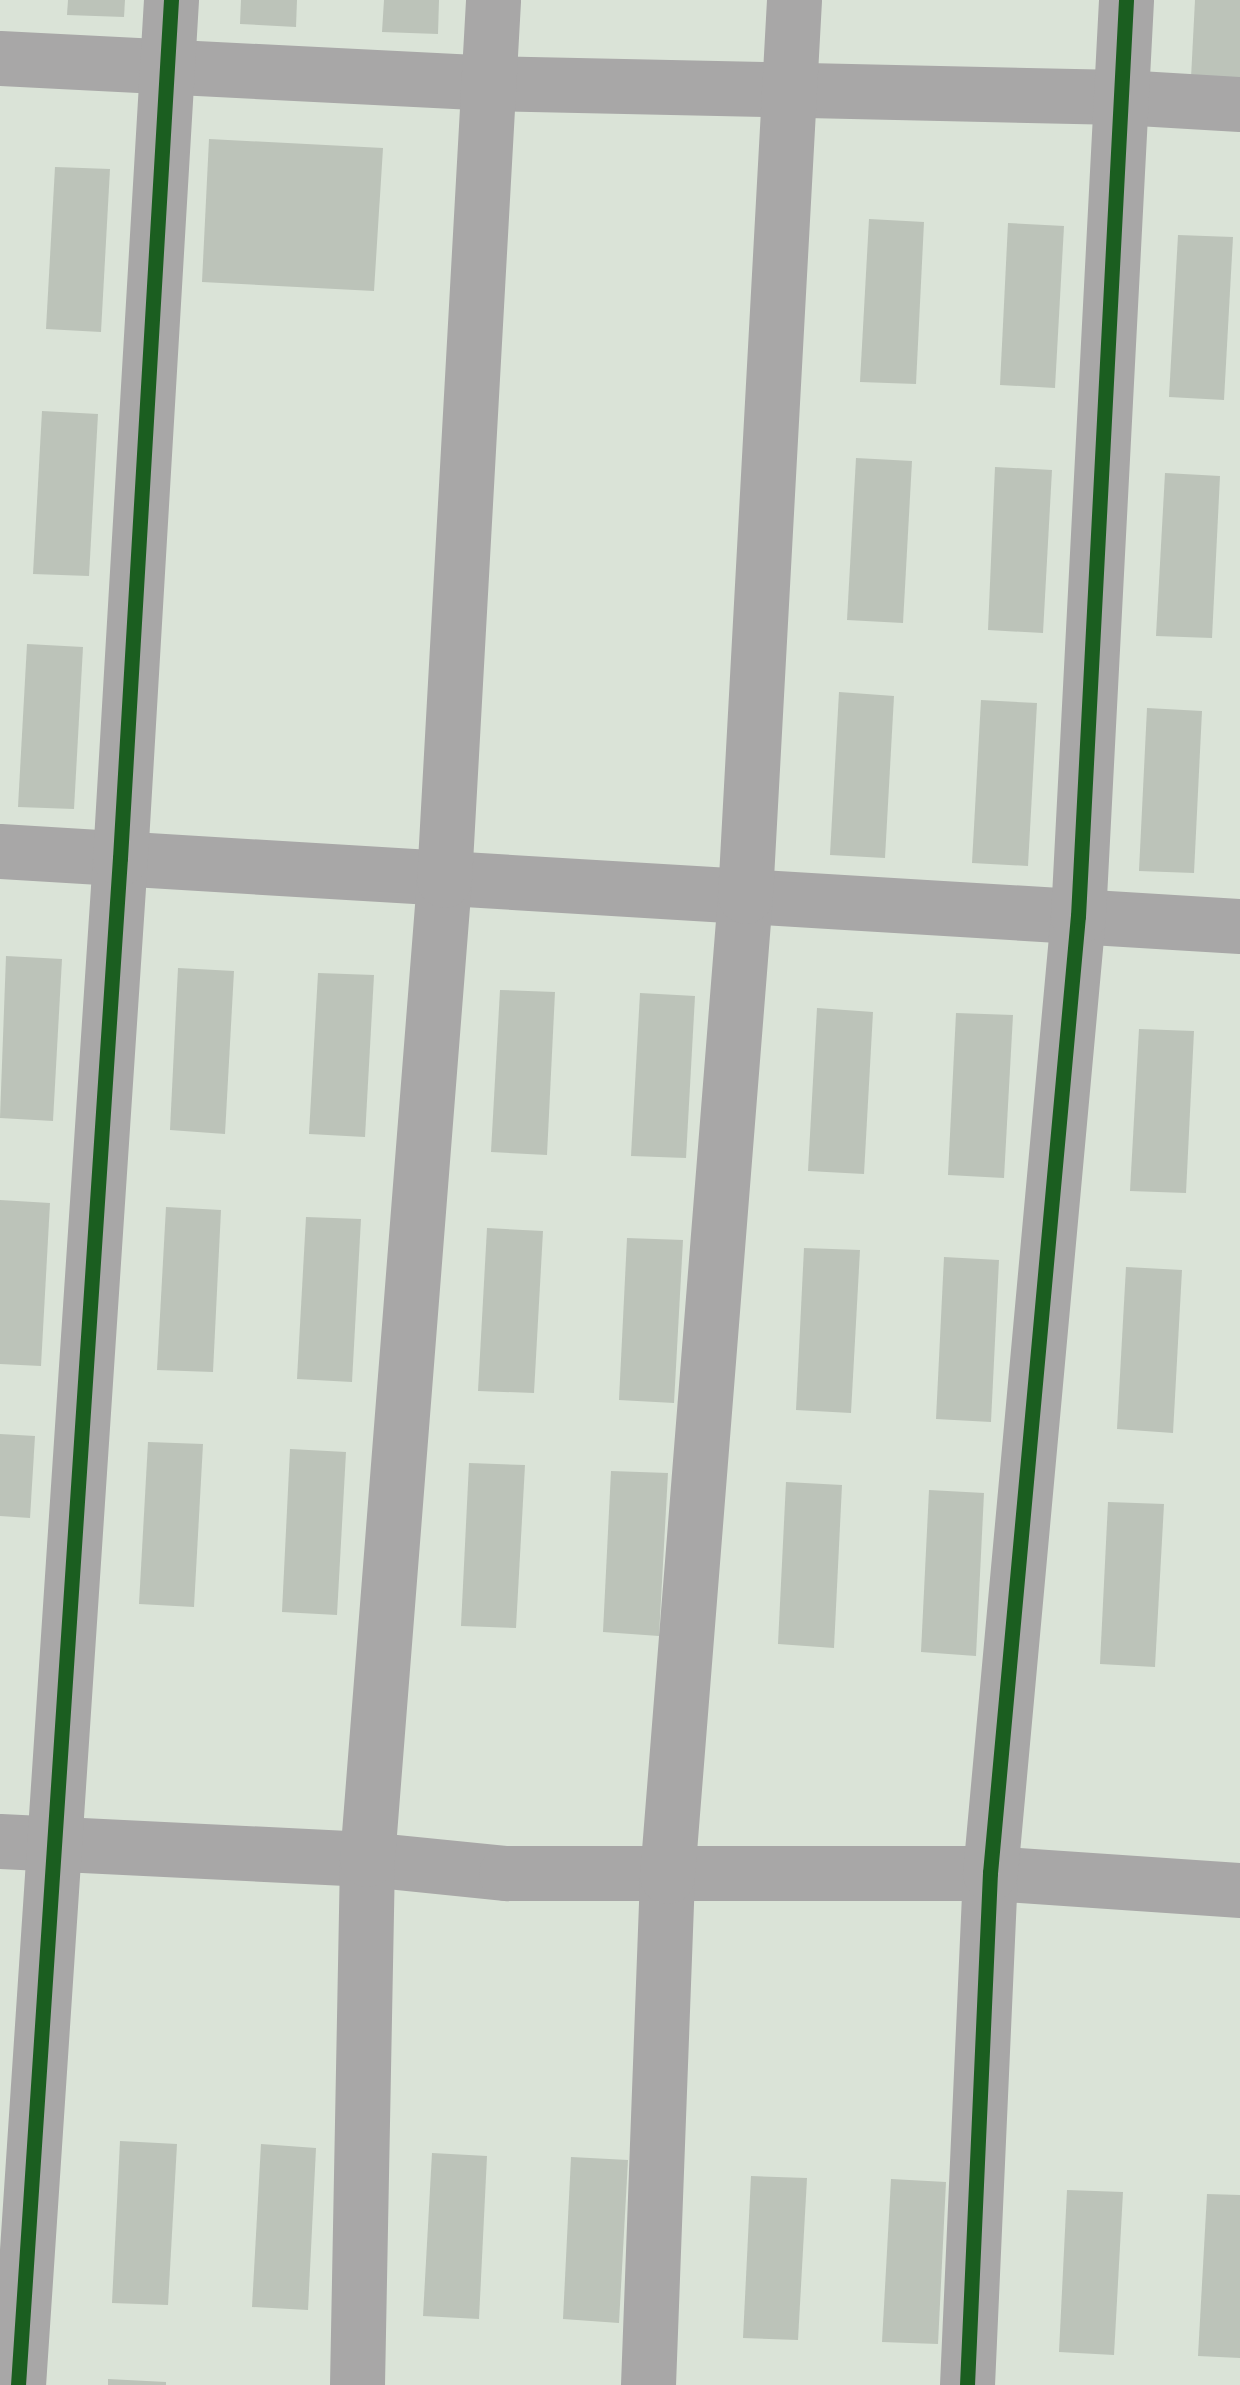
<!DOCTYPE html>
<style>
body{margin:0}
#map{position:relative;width:1240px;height:2385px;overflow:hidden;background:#dae3d7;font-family:"Fira Sans Condensed",sans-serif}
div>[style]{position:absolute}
.building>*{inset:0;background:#bcc3b9}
.minor>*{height:55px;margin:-27.5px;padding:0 27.5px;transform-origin:27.5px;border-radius:27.5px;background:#a8a7a7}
.cycleway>*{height:15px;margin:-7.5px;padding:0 7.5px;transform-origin:7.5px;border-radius:7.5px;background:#1b5e20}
span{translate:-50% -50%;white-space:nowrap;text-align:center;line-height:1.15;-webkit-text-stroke:10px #d8e9d1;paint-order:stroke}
</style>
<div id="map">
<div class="building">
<div style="clip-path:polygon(68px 0,125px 0,124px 17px,67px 15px)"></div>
<div style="clip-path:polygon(241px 0,297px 0,296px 27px,240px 24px)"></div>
<div style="clip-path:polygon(384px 0,439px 0,438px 34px,382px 32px)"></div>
<div style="clip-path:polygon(1195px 0,1240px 0,1240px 80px,1191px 78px)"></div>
<div style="clip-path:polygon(209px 139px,383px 148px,374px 291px,202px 282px)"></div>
<div style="clip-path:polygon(55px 167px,110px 169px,101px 332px,46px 329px)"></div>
<div style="clip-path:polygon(869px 219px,924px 222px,916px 384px,860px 382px)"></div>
<div style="clip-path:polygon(1008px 223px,1064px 226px,1055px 388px,1000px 385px)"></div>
<div style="clip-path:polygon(1178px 235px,1233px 237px,1224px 400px,1169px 397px)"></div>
<div style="clip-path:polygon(42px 411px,98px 414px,89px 576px,33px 574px)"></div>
<div style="clip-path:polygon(856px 458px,912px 461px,903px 623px,847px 620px)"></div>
<div style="clip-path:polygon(995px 467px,1052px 470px,1043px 633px,988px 630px)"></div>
<div style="clip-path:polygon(1165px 473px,1220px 476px,1212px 638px,1156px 636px)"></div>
<div style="clip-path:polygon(27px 644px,83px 647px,74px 809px,18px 807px)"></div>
<div style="clip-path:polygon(839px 692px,894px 696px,885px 858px,830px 855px)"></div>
<div style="clip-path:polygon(981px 700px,1037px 703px,1028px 866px,972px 863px)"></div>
<div style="clip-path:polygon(1147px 708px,1202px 711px,1194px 873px,1139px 871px)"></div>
<div style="clip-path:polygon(6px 956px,62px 959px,53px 1121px,0 1118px)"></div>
<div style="clip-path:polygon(178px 968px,234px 971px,225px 1134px,170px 1130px)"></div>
<div style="clip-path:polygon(318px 973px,374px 975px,365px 1137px,309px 1134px)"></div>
<div style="clip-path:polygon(500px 990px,555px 992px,547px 1155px,491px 1152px)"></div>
<div style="clip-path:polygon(640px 993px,695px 996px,686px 1158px,631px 1156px)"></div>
<div style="clip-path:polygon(817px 1008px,873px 1012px,864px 1174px,808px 1171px)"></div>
<div style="clip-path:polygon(956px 1013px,1013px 1015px,1004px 1178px,948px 1175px)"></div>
<div style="clip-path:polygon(1139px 1029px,1194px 1031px,1186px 1193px,1130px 1191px)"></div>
<div style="clip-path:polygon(0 1200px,50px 1203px,41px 1366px,0 1364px)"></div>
<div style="clip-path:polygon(166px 1207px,221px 1210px,213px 1372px,157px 1370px)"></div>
<div style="clip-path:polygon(306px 1217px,361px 1219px,352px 1382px,297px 1379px)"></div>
<div style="clip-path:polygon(487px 1228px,543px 1231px,534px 1393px,478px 1391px)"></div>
<div style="clip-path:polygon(627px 1238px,683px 1240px,674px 1403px,619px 1400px)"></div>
<div style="clip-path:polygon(804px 1248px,860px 1250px,851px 1413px,796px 1410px)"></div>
<div style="clip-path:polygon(944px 1257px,999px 1260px,991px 1422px,936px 1419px)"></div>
<div style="clip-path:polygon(1126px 1267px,1182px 1270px,1173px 1433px,1117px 1429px)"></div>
<div style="clip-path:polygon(0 1434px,35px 1436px,30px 1518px,0 1516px)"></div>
<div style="clip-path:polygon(148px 1442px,203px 1444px,194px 1607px,139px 1604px)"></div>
<div style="clip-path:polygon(290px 1449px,346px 1452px,337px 1615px,282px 1612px)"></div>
<div style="clip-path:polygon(469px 1463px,525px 1465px,516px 1628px,461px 1626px)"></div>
<div style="clip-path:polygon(611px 1471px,668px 1473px,659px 1636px,603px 1632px)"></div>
<div style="clip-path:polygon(786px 1482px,842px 1485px,834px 1648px,778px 1644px)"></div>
<div style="clip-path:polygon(929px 1490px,984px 1493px,976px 1656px,921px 1652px)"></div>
<div style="clip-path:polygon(1108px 1502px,1164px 1504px,1155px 1667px,1100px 1664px)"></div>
<div style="clip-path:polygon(120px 2141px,177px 2144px,168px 2305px,112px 2303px)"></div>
<div style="clip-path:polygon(261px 2144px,316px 2148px,308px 2310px,252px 2307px)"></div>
<div style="clip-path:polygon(432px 2153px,487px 2156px,479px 2319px,423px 2316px)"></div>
<div style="clip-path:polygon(571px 2157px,628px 2160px,619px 2323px,563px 2319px)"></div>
<div style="clip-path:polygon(751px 2176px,807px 2178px,798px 2340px,743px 2338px)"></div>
<div style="clip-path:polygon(891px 2179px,946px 2182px,938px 2344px,882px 2342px)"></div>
<div style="clip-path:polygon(1067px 2190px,1123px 2192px,1114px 2355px,1059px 2352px)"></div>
<div style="clip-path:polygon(1207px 2194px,1240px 2195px,1240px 2358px,1198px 2356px)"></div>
<div style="clip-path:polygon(108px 2379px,166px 2382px,166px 2385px,108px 2385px)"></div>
</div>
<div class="minor">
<div style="left:0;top:58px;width:490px;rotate:2.9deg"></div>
<div style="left:489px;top:83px;width:632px;rotate:1.27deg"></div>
<div style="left:1121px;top:97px;width:119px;rotate:3.4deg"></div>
<div style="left:0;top:851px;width:1242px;rotate:3.46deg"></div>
<div style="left:0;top:1841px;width:367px;rotate:2.8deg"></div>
<div style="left:367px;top:1859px;width:140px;rotate:5.8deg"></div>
<div style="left:506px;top:1873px;width:484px"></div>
<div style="left:990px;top:1873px;width:251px;rotate:3.9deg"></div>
<div style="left:18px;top:2385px;width:1530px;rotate:-86.18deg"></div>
<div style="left:120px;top:858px;width:860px;rotate:-86.6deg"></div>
<div style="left:357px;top:2385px;width:526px;rotate:-88.91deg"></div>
<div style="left:367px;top:1859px;width:982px;rotate:-85.5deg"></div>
<div style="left:444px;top:880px;width:881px;rotate:-86.81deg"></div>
<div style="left:648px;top:2385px;width:509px;rotate:-87.86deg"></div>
<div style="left:667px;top:1876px;width:983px;rotate:-85.45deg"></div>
<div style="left:745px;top:896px;width:897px;rotate:-86.87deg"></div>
<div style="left:967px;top:2385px;width:513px;rotate:-87.43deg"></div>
<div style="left:990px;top:1873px;width:961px;rotate:-84.75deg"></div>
<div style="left:1078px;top:916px;width:917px;rotate:-87deg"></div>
</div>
<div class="cycleway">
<div style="left:18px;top:2385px;width:1530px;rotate:-86.18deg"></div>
<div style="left:120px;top:858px;width:860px;rotate:-86.6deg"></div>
<div style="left:967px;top:2385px;width:513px;rotate:-87.43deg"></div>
<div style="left:990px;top:1873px;width:961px;rotate:-84.75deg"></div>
<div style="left:1078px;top:916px;width:917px;rotate:-87deg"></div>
</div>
</div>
